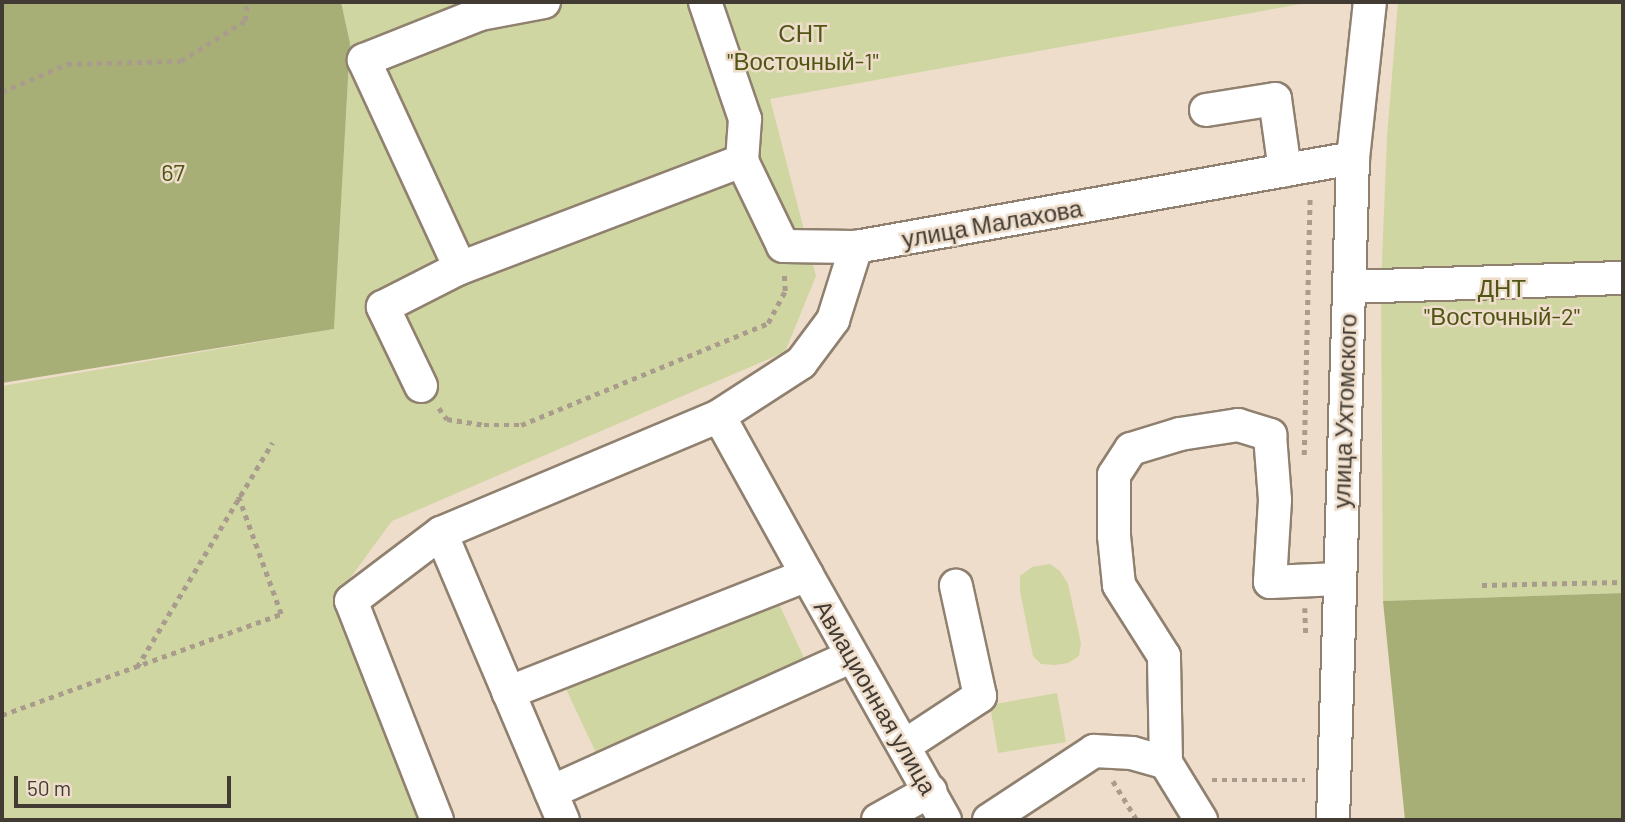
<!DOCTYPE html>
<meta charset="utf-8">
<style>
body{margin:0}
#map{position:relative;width:1625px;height:822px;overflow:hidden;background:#eeddca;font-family:Barlow,sans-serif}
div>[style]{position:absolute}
.green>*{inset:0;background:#cfd6a2}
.forest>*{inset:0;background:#a8af76}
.path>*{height:4.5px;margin-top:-2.25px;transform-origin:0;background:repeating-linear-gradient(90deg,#a99c8d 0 5px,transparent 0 10px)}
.roads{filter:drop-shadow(2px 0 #90806f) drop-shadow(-2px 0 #90806f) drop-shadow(0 2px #90806f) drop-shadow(0 -2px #90806f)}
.minor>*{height:32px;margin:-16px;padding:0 16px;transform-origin:16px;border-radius:16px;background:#fff}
span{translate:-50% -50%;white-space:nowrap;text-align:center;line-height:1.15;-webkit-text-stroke:5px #eeddca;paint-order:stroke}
.park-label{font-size:24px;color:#505514}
.street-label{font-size:24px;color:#413b33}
.frame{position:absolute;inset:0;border:4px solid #413b33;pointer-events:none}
.scale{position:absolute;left:14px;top:776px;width:217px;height:32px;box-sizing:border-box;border:4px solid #413b33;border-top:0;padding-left:9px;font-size:21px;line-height:24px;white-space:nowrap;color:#413b33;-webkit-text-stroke:5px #eeddca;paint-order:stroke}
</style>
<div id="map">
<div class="green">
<div style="clip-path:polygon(341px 2px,1312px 2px,770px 99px,816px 276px,785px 352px,392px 521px,334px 600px,419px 820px,2px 820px,2px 386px,334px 329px,350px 43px)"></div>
<div style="clip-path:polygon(1398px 2px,1623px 2px,1623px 593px,1383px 601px,1381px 286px,1387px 137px)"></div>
<div style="clip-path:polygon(1050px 564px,1060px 571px,1068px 584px,1081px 643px,1079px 656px,1068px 663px,1055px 665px,1041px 664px,1033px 656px,1020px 591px,1020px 576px,1032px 567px)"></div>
<div style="clip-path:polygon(774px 593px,805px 660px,597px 755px,566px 689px)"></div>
<div style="clip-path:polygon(1057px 693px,1066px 742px,998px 753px,990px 705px)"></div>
</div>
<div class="forest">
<div style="clip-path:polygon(2px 2px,341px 2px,350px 43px,334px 329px,2px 383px)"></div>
<div style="clip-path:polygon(1623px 593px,1623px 820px,1405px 820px,1383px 601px)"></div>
</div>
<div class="path">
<div style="left:2px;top:92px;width:71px;rotate:-23.3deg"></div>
<div style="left:67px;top:64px;width:114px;rotate:-1.5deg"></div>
<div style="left:181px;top:61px;width:75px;rotate:-32deg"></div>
<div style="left:245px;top:21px;width:19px;rotate:-84deg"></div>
<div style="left:439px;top:408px;width:14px;rotate:54deg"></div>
<div style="left:447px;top:419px;width:37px;rotate:9deg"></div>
<div style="left:484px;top:425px;width:37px"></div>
<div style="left:521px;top:425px;width:267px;rotate:-22.4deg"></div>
<div style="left:768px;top:323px;width:36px;rotate:-62deg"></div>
<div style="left:785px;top:291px;width:17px;rotate:-93deg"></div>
<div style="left:1304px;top:455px;width:260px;rotate:-88.7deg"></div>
<div style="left:1482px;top:585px;width:141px;rotate:-1.2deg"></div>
<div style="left:1305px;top:608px;width:29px;rotate:88deg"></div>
<div style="left:137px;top:667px;width:262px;rotate:-58.9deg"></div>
<div style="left:2px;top:715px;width:297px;rotate:-19.9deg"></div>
<div style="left:281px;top:614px;width:126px;rotate:-110deg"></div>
<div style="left:1212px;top:780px;width:93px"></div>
<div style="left:1113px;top:781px;width:46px;rotate:58.4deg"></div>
</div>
<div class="roads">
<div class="minor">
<div style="left:544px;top:2px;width:65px;rotate:169.4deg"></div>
<div style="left:480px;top:14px;width:125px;rotate:158.4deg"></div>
<div style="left:364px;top:60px;width:229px;rotate:65.2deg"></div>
<div style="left:460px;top:268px;width:302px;rotate:-20.8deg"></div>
<div style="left:705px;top:2px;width:124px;rotate:71.1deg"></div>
<div style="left:745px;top:119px;width:42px;rotate:94.1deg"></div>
<div style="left:742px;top:161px;width:94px;rotate:64.2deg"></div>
<div style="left:783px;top:246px;width:73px;rotate:0.8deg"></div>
<div style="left:1206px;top:110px;width:70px;rotate:-9.1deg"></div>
<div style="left:1275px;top:99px;width:72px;rotate:82deg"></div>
<div style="left:1349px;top:287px;width:274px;rotate:-1.9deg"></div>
<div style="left:421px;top:386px;width:88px;rotate:-115.7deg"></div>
<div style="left:383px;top:307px;width:86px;rotate:-26.9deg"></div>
<div style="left:719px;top:416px;width:98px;rotate:-32.9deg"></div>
<div style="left:801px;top:363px;width:54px;rotate:-53.3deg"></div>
<div style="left:833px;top:320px;width:77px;rotate:-72.5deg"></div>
<div style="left:856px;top:247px;width:505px;rotate:-10.15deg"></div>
<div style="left:441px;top:533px;width:312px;rotate:67deg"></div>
<div style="left:807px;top:575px;width:281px;rotate:60.6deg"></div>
<div style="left:904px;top:746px;width:91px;rotate:-33.3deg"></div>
<div style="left:980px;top:696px;width:113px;rotate:-102.3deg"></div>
<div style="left:1166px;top:763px;width:107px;rotate:-91.1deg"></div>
<div style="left:1164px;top:656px;width:84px;rotate:-122.4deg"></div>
<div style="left:1119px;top:585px;width:49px;rotate:-95.8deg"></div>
<div style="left:1114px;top:536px;width:61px;rotate:-90deg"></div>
<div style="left:1114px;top:475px;width:31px;rotate:-57deg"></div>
<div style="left:1131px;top:449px;width:51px;rotate:-17deg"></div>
<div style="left:1180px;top:434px;width:59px;rotate:-8.8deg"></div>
<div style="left:1238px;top:425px;width:34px;rotate:17deg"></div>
<div style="left:1270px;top:435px;width:65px;rotate:85.6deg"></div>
<div style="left:1275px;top:500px;width:82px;rotate:93.5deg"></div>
<div style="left:1270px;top:582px;width:69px;rotate:-2.5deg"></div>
<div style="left:551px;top:792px;width:330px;rotate:-24.3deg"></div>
<div style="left:437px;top:820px;width:235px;rotate:-111.4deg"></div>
<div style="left:351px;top:601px;width:113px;rotate:-37.1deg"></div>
<div style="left:441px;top:533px;width:302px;rotate:-22.8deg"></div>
<div style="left:719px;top:416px;width:182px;rotate:61deg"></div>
<div style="left:807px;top:575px;width:321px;rotate:158.5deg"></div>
<div style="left:878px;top:820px;width:60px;rotate:-29.1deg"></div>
<div style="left:989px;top:820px;width:126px;rotate:-33.3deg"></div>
<div style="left:1094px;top:751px;width:38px;rotate:3deg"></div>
<div style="left:1132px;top:753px;width:35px;rotate:16deg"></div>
<div style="left:1166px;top:763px;width:67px;rotate:58.4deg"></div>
<div style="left:1333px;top:820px;width:662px;rotate:-88.27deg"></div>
<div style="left:1353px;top:158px;width:157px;rotate:-83.8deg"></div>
</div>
</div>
<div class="park-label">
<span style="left:803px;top:47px">СНТ<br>"Восточный-1"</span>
<span style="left:173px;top:172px">67</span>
<span style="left:1502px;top:302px">ДНТ<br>"Восточный-2"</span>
</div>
<div class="street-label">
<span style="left:992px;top:223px;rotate:-10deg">улица Малахова</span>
<span style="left:1344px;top:411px;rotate:-88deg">улица Ухтомского</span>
<span style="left:876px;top:697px;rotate:60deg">Авиационная улица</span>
</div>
<div class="frame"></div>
<div class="scale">50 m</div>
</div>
